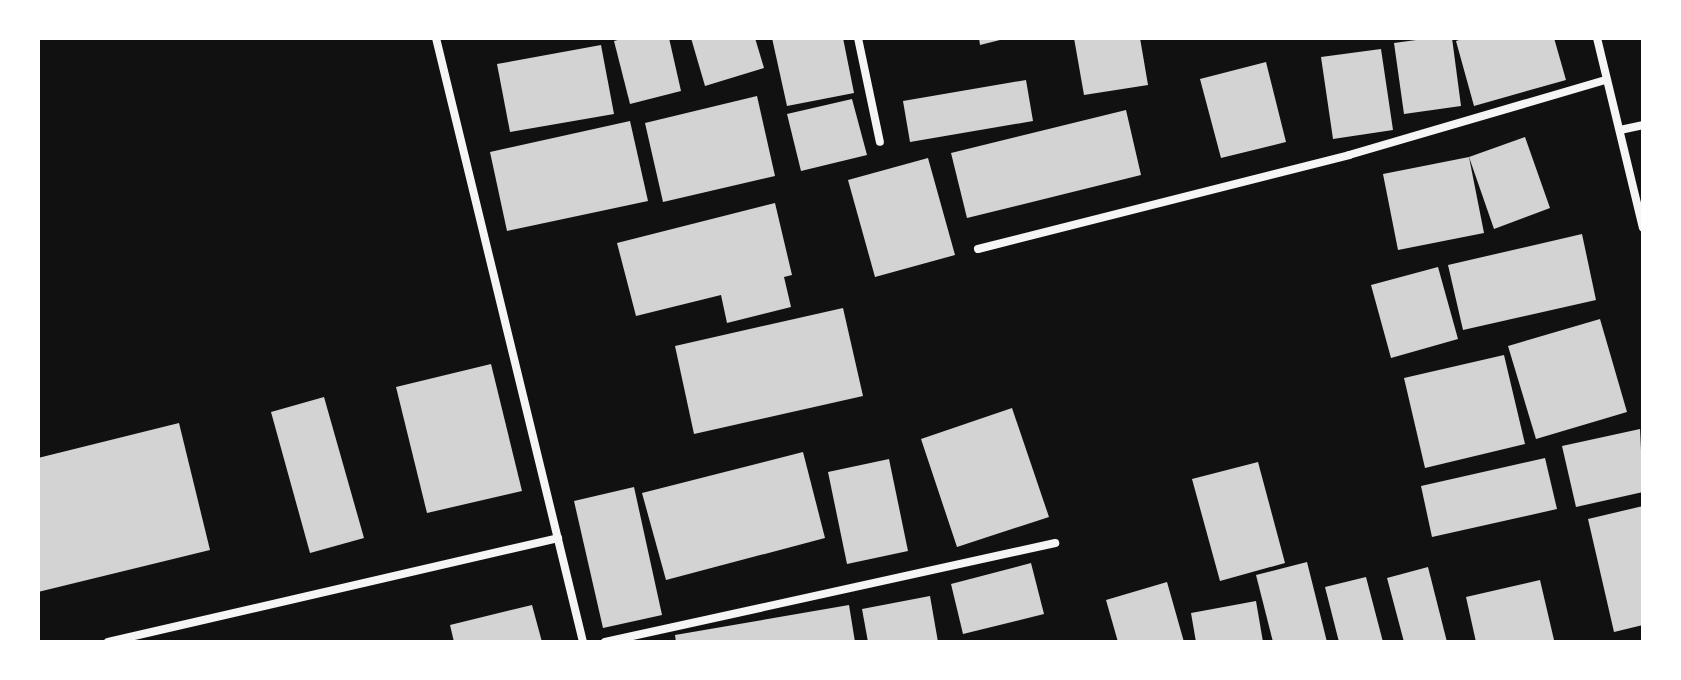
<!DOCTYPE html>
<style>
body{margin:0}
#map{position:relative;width:1681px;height:680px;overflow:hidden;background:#111;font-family:Poppins,sans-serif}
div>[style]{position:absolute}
.building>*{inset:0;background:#d3d3d3}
.minor>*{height:8px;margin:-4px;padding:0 4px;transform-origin:4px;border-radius:4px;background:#f5f5f5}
span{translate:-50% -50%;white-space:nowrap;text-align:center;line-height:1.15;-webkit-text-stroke:7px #fff;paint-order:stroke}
.frame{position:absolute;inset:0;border:40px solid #fff;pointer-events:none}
</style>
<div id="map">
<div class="building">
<div style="clip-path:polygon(625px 38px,669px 38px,681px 91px,630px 104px,614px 41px)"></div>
<div style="clip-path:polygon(691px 38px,755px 38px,764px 68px,705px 86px)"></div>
<div style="clip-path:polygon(772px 38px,843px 38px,854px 93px,787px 106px)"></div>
<div style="clip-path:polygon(979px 38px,1004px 38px,1004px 39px,980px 45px)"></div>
<div style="clip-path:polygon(1074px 38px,1140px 38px,1148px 85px,1084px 95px)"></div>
<div style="clip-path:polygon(1431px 38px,1452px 38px,1461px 106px,1404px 114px,1394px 43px)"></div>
<div style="clip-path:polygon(1465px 38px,1554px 38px,1566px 80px,1474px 106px,1456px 41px)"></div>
<div style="clip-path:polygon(601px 45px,614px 114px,510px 132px,497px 64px)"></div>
<div style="clip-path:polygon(1381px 49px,1393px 130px,1333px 139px,1321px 57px)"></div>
<div style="clip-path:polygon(1266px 62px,1286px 142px,1221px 158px,1200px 79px)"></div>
<div style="clip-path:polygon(1026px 80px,1033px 121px,910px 142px,903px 101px)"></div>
<div style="clip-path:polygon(757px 96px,775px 176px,663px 202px,645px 123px)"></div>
<div style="clip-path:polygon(852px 99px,867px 155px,801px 171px,787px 114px)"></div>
<div style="clip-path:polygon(1126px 110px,1141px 175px,967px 218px,951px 153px)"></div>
<div style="clip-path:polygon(630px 121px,648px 201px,507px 231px,490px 152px)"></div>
<div style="clip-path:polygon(1525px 137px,1550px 208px,1494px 229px,1469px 157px)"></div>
<div style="clip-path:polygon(1469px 157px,1484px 233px,1398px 250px,1383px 174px)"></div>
<div style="clip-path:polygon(928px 158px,955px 255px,875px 277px,848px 180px)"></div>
<div style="clip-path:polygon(775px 203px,792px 275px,784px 277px,791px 307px,727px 323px,721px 295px,636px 316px,617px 243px)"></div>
<div style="clip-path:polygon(1582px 234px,1596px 300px,1463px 330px,1448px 265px)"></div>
<div style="clip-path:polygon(1438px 267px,1458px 339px,1391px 358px,1371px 285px)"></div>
<div style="clip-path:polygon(843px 308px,863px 396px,694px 434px,675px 346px)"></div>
<div style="clip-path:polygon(1600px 319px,1627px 412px,1536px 439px,1508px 346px)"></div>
<div style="clip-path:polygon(1504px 355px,1525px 444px,1425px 468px,1404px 378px)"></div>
<div style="clip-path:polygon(491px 364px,522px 491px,427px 513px,396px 387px)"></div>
<div style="clip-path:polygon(324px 397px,364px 538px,310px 553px,271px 412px)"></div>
<div style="clip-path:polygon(1012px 408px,1049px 517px,957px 547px,921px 439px)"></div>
<div style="clip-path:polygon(179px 423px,210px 550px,38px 592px,38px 458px)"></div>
<div style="clip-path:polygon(1640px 429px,1643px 492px,1576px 507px,1562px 446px)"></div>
<div style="clip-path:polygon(803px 452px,825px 538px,666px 580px,642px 493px)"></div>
<div style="clip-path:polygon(1545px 458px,1557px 509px,1432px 537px,1421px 486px)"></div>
<div style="clip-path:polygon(889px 459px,908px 551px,847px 564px,828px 472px)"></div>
<div style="clip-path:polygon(1258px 462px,1285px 563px,1220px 581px,1192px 479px)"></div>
<div style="clip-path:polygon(634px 487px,662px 615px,603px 628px,574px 501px)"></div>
<div style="clip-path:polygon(1643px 506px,1643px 625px,1614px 632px,1588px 519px)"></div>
<div style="clip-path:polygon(1307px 562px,1327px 642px,1273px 642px,1256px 575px)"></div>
<div style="clip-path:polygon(1031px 563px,1044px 614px,963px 634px,951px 584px)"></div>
<div style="clip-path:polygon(1428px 567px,1447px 642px,1404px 642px,1387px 578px)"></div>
<div style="clip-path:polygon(1366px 577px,1383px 642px,1339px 642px,1325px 587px)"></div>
<div style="clip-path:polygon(1540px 580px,1554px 640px,1476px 642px,1466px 597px)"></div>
<div style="clip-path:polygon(1167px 582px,1184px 642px,1118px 642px,1106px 600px)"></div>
<div style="clip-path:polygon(930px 596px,938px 642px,868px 642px,862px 609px)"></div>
<div style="clip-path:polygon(1256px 601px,1263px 642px,1196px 642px,1191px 613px)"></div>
<div style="clip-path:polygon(532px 605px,542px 642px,454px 642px,450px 625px)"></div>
<div style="clip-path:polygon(849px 605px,855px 642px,676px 642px,675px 635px)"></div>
</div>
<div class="minor">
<div style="left:436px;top:38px;width:622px;rotate:76.32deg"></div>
<div style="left:858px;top:38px;width:106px;rotate:78.1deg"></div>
<div style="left:1597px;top:38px;width:195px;rotate:76.4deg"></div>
<div style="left:1620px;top:130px;width:24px;rotate:-12deg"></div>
<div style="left:978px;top:249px;width:383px;rotate:-14.2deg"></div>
<div style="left:1349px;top:155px;width:268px;rotate:-16.3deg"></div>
<div style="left:108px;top:642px;width:462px;rotate:-13deg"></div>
<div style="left:605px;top:642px;width:461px;rotate:-12.4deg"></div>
</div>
<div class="frame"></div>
</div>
